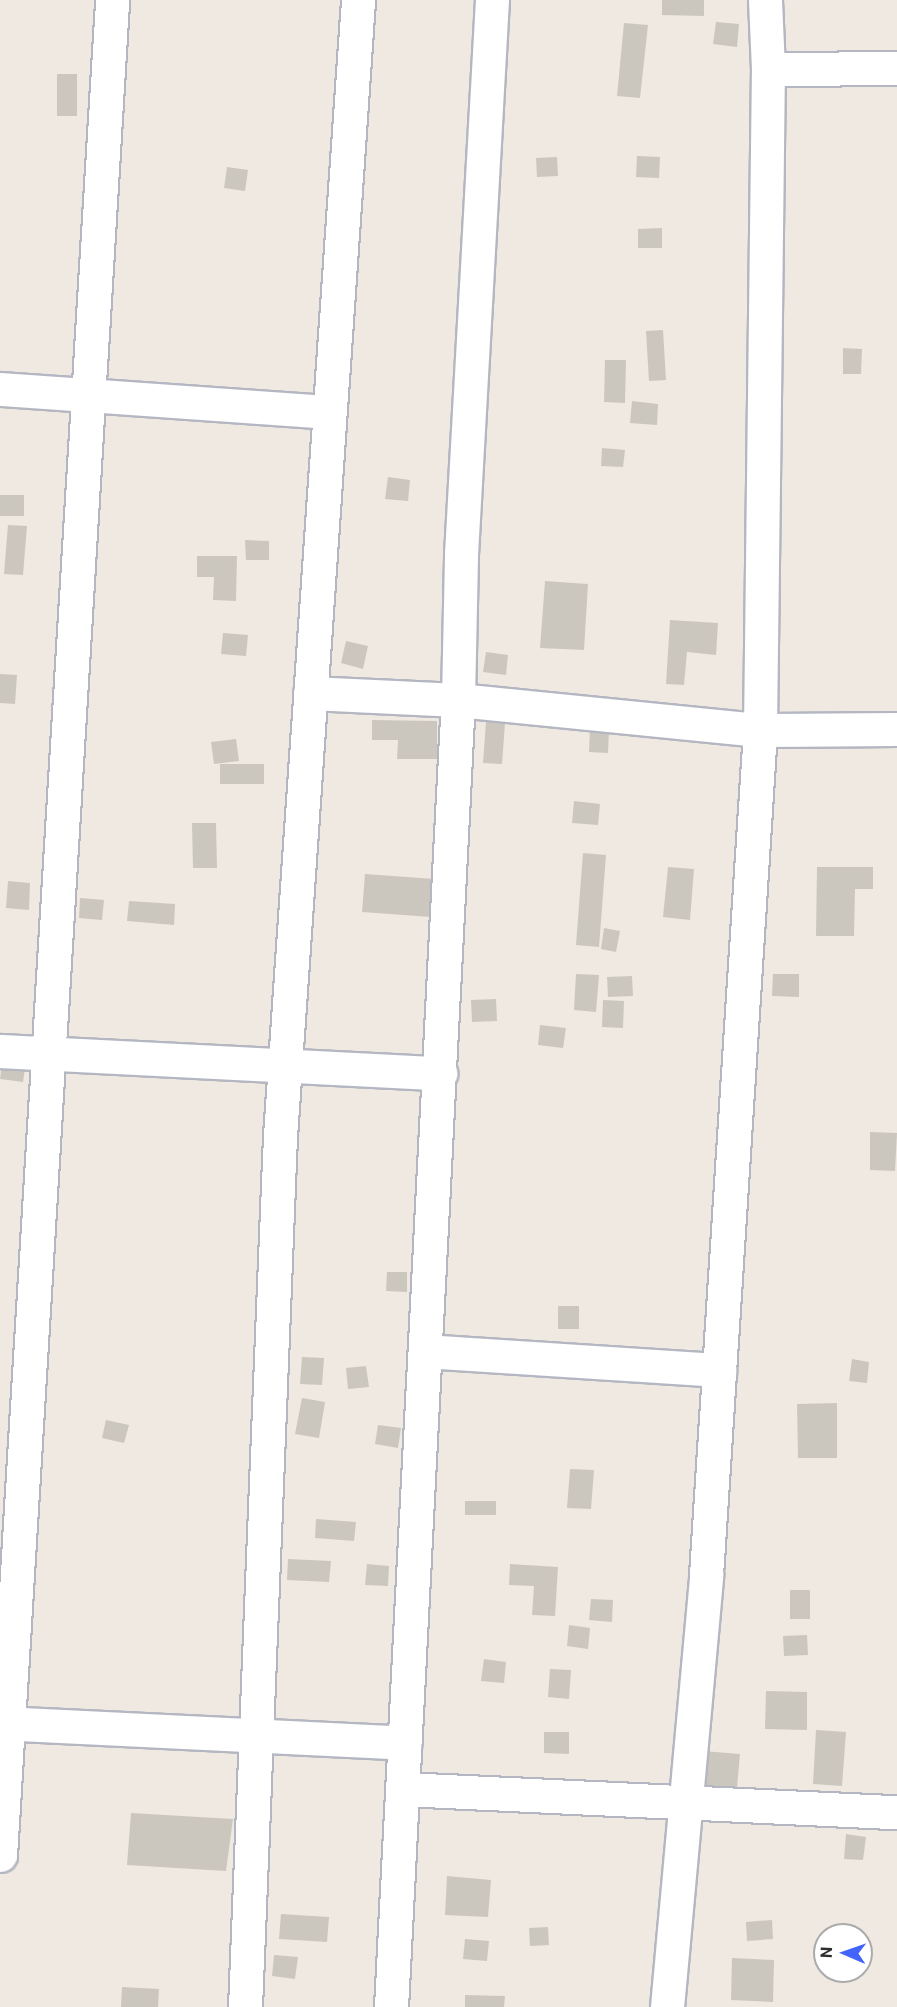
<!DOCTYPE html>
<style>
body{margin:0}
#map{position:relative;width:897px;height:2007px;overflow:hidden;background:#efe9e1;font-family:Roboto,sans-serif}
div>[style]{position:absolute}
.building>*{inset:0;background:#cbc7bf}
.roads{filter:drop-shadow(2px 0 #b4b7c1) drop-shadow(-2px 0 #b4b7c1) drop-shadow(0 2px #b4b7c1) drop-shadow(0 -2px #b4b7c1)}
.minor>*{height:33px;margin:-16.5px;padding:0 16.5px;transform-origin:16.5px;border-radius:16.5px;background:#fff}
span{translate:-50% -50%;white-space:nowrap;text-align:center;line-height:1.15;-webkit-text-stroke:4.5px #fff;paint-order:stroke}
.north{position:absolute;left:813px;top:1923px;width:60px;height:60px;box-sizing:border-box;background:#fff;border:2px solid #ababab;border-radius:50%;rotate:272deg;font-size:16px;font-weight:700;line-height:24px;text-align:center;color:#2e2e2e}
.north::after{content:'';display:block;margin:auto;width:21px;height:27px;background:#4264fb;clip-path:polygon(50% 0,100% 100%,50% 72%,0 100%)}
</style>
<div id="map">
<div class="building">
<div style="clip-path:polygon(662px 0,704px 0,704px 16px,662px 15px)"></div>
<div style="clip-path:polygon(716px 22px,739px 24px,737px 47px,713px 44px)"></div>
<div style="clip-path:polygon(624px 23px,648px 25px,640px 98px,617px 96px)"></div>
<div style="clip-path:polygon(57px 74px,77px 74px,77px 116px,57px 116px)"></div>
<div style="clip-path:polygon(637px 156px,660px 157px,659px 178px,636px 177px)"></div>
<div style="clip-path:polygon(557px 157px,558px 176px,537px 177px,536px 158px)"></div>
<div style="clip-path:polygon(227px 167px,248px 170px,245px 191px,224px 188px)"></div>
<div style="clip-path:polygon(662px 228px,662px 248px,638px 248px,638px 229px)"></div>
<div style="clip-path:polygon(663px 330px,666px 380px,649px 381px,646px 331px)"></div>
<div style="clip-path:polygon(843px 348px,862px 349px,861px 374px,843px 374px)"></div>
<div style="clip-path:polygon(605px 360px,626px 360px,625px 403px,604px 402px)"></div>
<div style="clip-path:polygon(632px 401px,658px 404px,657px 425px,630px 423px)"></div>
<div style="clip-path:polygon(602px 448px,625px 450px,623px 467px,601px 466px)"></div>
<div style="clip-path:polygon(388px 477px,410px 480px,408px 501px,385px 499px)"></div>
<div style="clip-path:polygon(0 495px,24px 495px,24px 516px,0 516px)"></div>
<div style="clip-path:polygon(8px 525px,27px 526px,23px 575px,4px 574px)"></div>
<div style="clip-path:polygon(245px 540px,269px 541px,269px 560px,246px 560px)"></div>
<div style="clip-path:polygon(197px 556px,237px 556px,236px 601px,213px 600px,214px 577px,197px 577px)"></div>
<div style="clip-path:polygon(545px 581px,588px 584px,584px 650px,540px 648px)"></div>
<div style="clip-path:polygon(670px 620px,718px 623px,716px 655px,687px 652px,684px 685px,666px 684px)"></div>
<div style="clip-path:polygon(223px 633px,248px 635px,246px 656px,221px 654px)"></div>
<div style="clip-path:polygon(346px 641px,368px 646px,363px 669px,341px 663px)"></div>
<div style="clip-path:polygon(486px 652px,508px 655px,506px 675px,483px 672px)"></div>
<div style="clip-path:polygon(0 674px,17px 675px,15px 704px,0 703px)"></div>
<div style="clip-path:polygon(372px 720px,437px 721px,437px 759px,397px 759px,398px 740px,372px 740px)"></div>
<div style="clip-path:polygon(486px 722px,505px 723px,502px 764px,483px 763px)"></div>
<div style="clip-path:polygon(590px 729px,609px 730px,608px 753px,589px 752px)"></div>
<div style="clip-path:polygon(236px 739px,239px 761px,214px 764px,211px 742px)"></div>
<div style="clip-path:polygon(220px 764px,264px 764px,264px 784px,220px 784px)"></div>
<div style="clip-path:polygon(574px 801px,600px 804px,598px 825px,572px 823px)"></div>
<div style="clip-path:polygon(192px 823px,216px 823px,217px 868px,193px 868px)"></div>
<div style="clip-path:polygon(583px 853px,606px 855px,599px 947px,576px 945px)"></div>
<div style="clip-path:polygon(668px 867px,694px 869px,690px 920px,663px 917px)"></div>
<div style="clip-path:polygon(817px 867px,873px 867px,873px 889px,855px 889px,854px 936px,816px 936px)"></div>
<div style="clip-path:polygon(365px 874px,434px 879px,431px 917px,362px 912px)"></div>
<div style="clip-path:polygon(8px 881px,30px 883px,29px 910px,6px 908px)"></div>
<div style="clip-path:polygon(80px 898px,104px 900px,102px 920px,79px 918px)"></div>
<div style="clip-path:polygon(129px 901px,175px 904px,174px 925px,127px 921px)"></div>
<div style="clip-path:polygon(604px 928px,620px 931px,616px 952px,601px 949px)"></div>
<div style="clip-path:polygon(576px 974px,599px 975px,596px 1012px,574px 1010px)"></div>
<div style="clip-path:polygon(773px 974px,799px 974px,799px 997px,772px 996px)"></div>
<div style="clip-path:polygon(632px 976px,633px 996px,608px 997px,607px 977px)"></div>
<div style="clip-path:polygon(496px 999px,497px 1021px,472px 1022px,471px 1000px)"></div>
<div style="clip-path:polygon(603px 1000px,624px 1001px,623px 1028px,602px 1027px)"></div>
<div style="clip-path:polygon(540px 1025px,566px 1028px,563px 1048px,538px 1045px)"></div>
<div style="clip-path:polygon(3px 1058px,26px 1061px,23px 1082px,0 1079px)"></div>
<div style="clip-path:polygon(870px 1132px,897px 1133px,895px 1171px,870px 1170px)"></div>
<div style="clip-path:polygon(387px 1272px,407px 1272px,407px 1292px,386px 1291px)"></div>
<div style="clip-path:polygon(558px 1306px,579px 1306px,579px 1329px,558px 1329px)"></div>
<div style="clip-path:polygon(302px 1357px,324px 1358px,322px 1385px,300px 1384px)"></div>
<div style="clip-path:polygon(852px 1359px,869px 1362px,867px 1383px,849px 1381px)"></div>
<div style="clip-path:polygon(366px 1366px,369px 1387px,348px 1389px,346px 1368px)"></div>
<div style="clip-path:polygon(302px 1398px,325px 1402px,319px 1438px,295px 1434px)"></div>
<div style="clip-path:polygon(837px 1403px,837px 1458px,798px 1458px,797px 1404px)"></div>
<div style="clip-path:polygon(106px 1420px,129px 1425px,124px 1443px,102px 1438px)"></div>
<div style="clip-path:polygon(378px 1425px,401px 1428px,398px 1448px,375px 1444px)"></div>
<div style="clip-path:polygon(570px 1469px,594px 1470px,591px 1509px,567px 1508px)"></div>
<div style="clip-path:polygon(465px 1501px,496px 1501px,496px 1515px,465px 1515px)"></div>
<div style="clip-path:polygon(316px 1519px,356px 1522px,354px 1541px,315px 1538px)"></div>
<div style="clip-path:polygon(288px 1559px,331px 1561px,329px 1582px,287px 1580px)"></div>
<div style="clip-path:polygon(367px 1564px,389px 1566px,388px 1586px,365px 1585px)"></div>
<div style="clip-path:polygon(510px 1564px,558px 1567px,555px 1616px,532px 1615px,534px 1586px,509px 1585px)"></div>
<div style="clip-path:polygon(790px 1590px,810px 1590px,810px 1619px,790px 1619px)"></div>
<div style="clip-path:polygon(591px 1599px,613px 1600px,612px 1622px,589px 1620px)"></div>
<div style="clip-path:polygon(569px 1625px,590px 1628px,588px 1649px,567px 1646px)"></div>
<div style="clip-path:polygon(807px 1635px,808px 1655px,784px 1656px,783px 1636px)"></div>
<div style="clip-path:polygon(484px 1659px,506px 1662px,504px 1683px,481px 1681px)"></div>
<div style="clip-path:polygon(550px 1669px,571px 1670px,569px 1699px,548px 1697px)"></div>
<div style="clip-path:polygon(766px 1691px,807px 1692px,807px 1730px,765px 1729px)"></div>
<div style="clip-path:polygon(816px 1730px,846px 1732px,842px 1786px,813px 1784px)"></div>
<div style="clip-path:polygon(544px 1732px,569px 1732px,569px 1754px,544px 1753px)"></div>
<div style="clip-path:polygon(703px 1751px,740px 1754px,737px 1788px,701px 1785px)"></div>
<div style="clip-path:polygon(131px 1813px,233px 1819px,226px 1871px,127px 1865px)"></div>
<div style="clip-path:polygon(846px 1834px,866px 1837px,863px 1860px,844px 1859px)"></div>
<div style="clip-path:polygon(447px 1876px,491px 1880px,488px 1917px,445px 1915px)"></div>
<div style="clip-path:polygon(281px 1914px,329px 1917px,327px 1942px,279px 1939px)"></div>
<div style="clip-path:polygon(772px 1920px,773px 1939px,747px 1941px,746px 1922px)"></div>
<div style="clip-path:polygon(548px 1927px,549px 1945px,530px 1946px,529px 1928px)"></div>
<div style="clip-path:polygon(465px 1939px,489px 1941px,487px 1961px,463px 1959px)"></div>
<div style="clip-path:polygon(274px 1955px,298px 1957px,295px 1979px,272px 1976px)"></div>
<div style="clip-path:polygon(732px 1958px,774px 1960px,773px 2002px,731px 2000px)"></div>
<div style="clip-path:polygon(122px 1987px,159px 1989px,158px 2007px,121px 2007px)"></div>
<div style="clip-path:polygon(465px 1995px,505px 1996px,504px 2007px,465px 2007px)"></div>
</div>
<div class="roads">
<div class="minor">
<div style="left:768px;top:69px;width:129px;rotate:-0.4deg"></div>
<div style="left:0;top:389px;width:329px;rotate:4deg"></div>
<div style="left:310px;top:693px;width:148px;rotate:2.7deg"></div>
<div style="left:458px;top:700px;width:303px;rotate:5.7deg"></div>
<div style="left:760px;top:730px;width:137px;rotate:-0.4deg"></div>
<div style="left:0;top:1051px;width:441px;rotate:2.9deg"></div>
<div style="left:425px;top:1351px;width:295px;rotate:3.7deg"></div>
<div style="left:0;top:1723px;width:405px;rotate:2.8deg"></div>
<div style="left:403px;top:1789px;width:495px;rotate:2.7deg"></div>
<div style="left:0;top:1855px;width:1858px;rotate:-86.54deg"></div>
<div style="left:245px;top:2007px;width:872px;rotate:-87.7deg"></div>
<div style="left:280px;top:1136px;width:1139px;rotate:-86.07deg"></div>
<div style="left:391px;top:2007px;width:1309px;rotate:-87.07deg"></div>
<div style="left:458px;top:700px;width:146px;rotate:-88.8deg"></div>
<div style="left:461px;top:554px;width:555px;rotate:-86.8deg"></div>
<div style="left:667px;top:2007px;width:434px;rotate:-84.8deg"></div>
<div style="left:706px;top:1575px;width:847px;rotate:-86.34deg"></div>
<div style="left:760px;top:730px;width:661px;rotate:-89.31deg"></div>
<div style="left:768px;top:69px;width:69px;rotate:-92.5deg"></div>
</div>
</div>
<div class="north">N</div>
</div>
